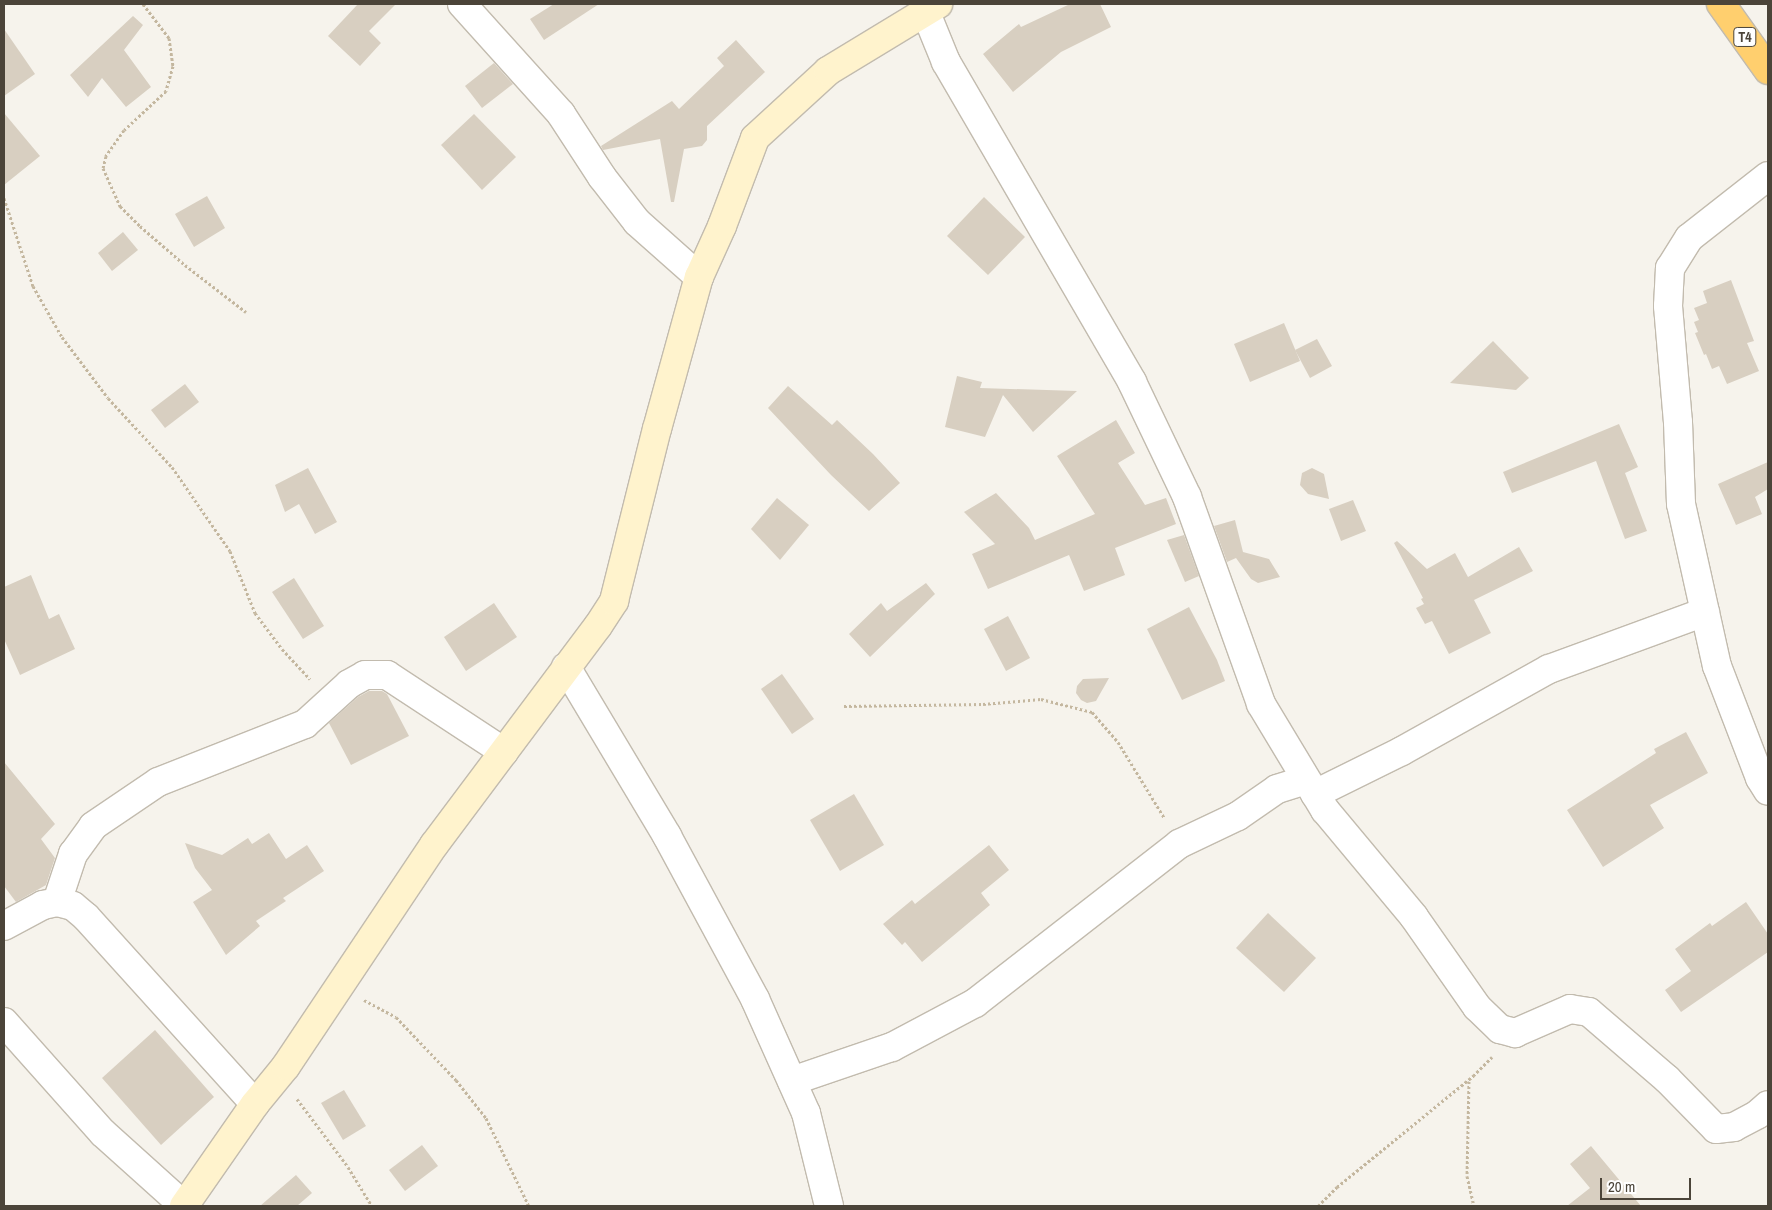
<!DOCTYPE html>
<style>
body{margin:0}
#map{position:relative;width:1772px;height:1210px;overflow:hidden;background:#f6f3ec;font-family:"Archivo Narrow",sans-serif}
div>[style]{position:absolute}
.building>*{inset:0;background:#d8cfc1}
.path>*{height:3px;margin-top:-1.5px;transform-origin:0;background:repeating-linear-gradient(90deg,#c4b79f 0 2.5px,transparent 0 5px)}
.roads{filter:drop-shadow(1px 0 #c2bbae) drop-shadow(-1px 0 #c2bbae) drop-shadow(0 1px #c2bbae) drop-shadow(0 -1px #c2bbae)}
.street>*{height:28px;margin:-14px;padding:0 14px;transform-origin:14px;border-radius:14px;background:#fff}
.secondary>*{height:28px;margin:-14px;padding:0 14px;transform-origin:14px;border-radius:14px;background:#fff3cd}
.highway>*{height:28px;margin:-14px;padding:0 14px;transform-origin:14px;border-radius:14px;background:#ffcf6e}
span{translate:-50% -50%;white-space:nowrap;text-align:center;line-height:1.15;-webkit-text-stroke:4px #fff;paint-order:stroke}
.shield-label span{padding:1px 4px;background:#fff;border:1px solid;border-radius:4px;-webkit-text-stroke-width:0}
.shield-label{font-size:14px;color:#4b4439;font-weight:700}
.frame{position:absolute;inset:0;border:5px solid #4b4439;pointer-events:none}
.scale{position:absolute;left:1600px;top:1178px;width:91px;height:22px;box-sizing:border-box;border:2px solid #4b4439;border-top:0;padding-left:6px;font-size:15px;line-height:18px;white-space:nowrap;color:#4b4439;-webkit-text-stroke:4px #fff;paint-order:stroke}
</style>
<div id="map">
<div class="building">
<div style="clip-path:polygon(358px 4px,396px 4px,369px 31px,381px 43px,360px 66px,328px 36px)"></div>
<div style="clip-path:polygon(554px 4px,599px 4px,544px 40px,530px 19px)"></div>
<div style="clip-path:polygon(1070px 4px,1100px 4px,1111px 27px,1061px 52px,1013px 92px,983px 54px,1019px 24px,1021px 27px)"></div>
<div style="clip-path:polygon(133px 16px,143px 25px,124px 50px,151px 87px,126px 107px,102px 78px,88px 97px,70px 75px)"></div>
<div style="clip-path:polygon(4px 29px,35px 74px,4px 96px)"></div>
<div style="clip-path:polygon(736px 40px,765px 72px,707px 126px,707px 140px,702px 146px,684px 149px,674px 202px,671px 202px,660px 139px,603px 150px,601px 146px,672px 101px,679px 109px,724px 66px,717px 58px)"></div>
<div style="clip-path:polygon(494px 63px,513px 84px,482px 108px,465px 86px)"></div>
<div style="clip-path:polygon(4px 113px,40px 156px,4px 185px)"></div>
<div style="clip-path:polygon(474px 114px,516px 157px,482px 190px,441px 145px)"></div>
<div style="clip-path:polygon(207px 196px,225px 228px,194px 247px,175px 214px)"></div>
<div style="clip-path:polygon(984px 197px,1025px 237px,988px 275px,947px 236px)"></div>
<div style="clip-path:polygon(123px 232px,138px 250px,112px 271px,98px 253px)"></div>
<div style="clip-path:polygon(1731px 280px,1754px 341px,1747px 343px,1759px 371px,1727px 384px,1719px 366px,1712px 369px,1706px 354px,1704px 355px,1695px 333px,1698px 332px,1694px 322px,1699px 320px,1694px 308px,1707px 303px,1703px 291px)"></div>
<div style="clip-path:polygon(1284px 323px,1300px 361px,1250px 382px,1234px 344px)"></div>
<div style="clip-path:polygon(1317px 339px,1332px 366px,1310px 378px,1295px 350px)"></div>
<div style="clip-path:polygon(1493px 341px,1529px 378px,1516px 390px,1450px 383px)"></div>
<div style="clip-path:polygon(957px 376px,982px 382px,980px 388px,1077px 391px,1033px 432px,1003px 395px,985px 437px,945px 427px)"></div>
<div style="clip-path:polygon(185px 384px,199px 402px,165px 428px,151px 410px)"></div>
<div style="clip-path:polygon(788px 386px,832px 425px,837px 420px,873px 454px,900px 483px,869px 511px,831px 475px,768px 408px)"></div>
<div style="clip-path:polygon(1116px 420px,1135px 453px,1118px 463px,1145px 505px,1166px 498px,1176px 524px,1115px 548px,1125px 575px,1084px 591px,1069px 555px,988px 589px,972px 554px,995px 544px,964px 512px,996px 493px,1029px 528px,1035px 540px,1095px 514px,1057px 456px)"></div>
<div style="clip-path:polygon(1619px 424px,1638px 467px,1625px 473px,1647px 531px,1625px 539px,1596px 461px,1512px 493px,1503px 472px)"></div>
<div style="clip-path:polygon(1768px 462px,1768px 489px,1755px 497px,1762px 514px,1736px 525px,1718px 484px)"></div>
<div style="clip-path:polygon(308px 468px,337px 522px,315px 534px,299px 504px,285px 512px,275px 485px)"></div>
<div style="clip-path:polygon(1312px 468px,1324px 474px,1329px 499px,1308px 494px,1300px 485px,1302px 473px)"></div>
<div style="clip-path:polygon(777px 498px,809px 525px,780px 560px,751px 529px)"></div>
<div style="clip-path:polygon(1353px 500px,1366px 531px,1341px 541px,1329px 509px)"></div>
<div style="clip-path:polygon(1235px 520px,1243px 552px,1269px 559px,1280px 577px,1258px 583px,1251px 579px,1236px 558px,1227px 562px,1214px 526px)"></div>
<div style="clip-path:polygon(1184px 535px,1199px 576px,1185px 582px,1167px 540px)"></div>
<div style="clip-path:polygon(1397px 541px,1427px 569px,1455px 553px,1468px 577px,1519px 547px,1533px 571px,1474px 600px,1491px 633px,1449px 654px,1432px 621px,1425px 624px,1416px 608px,1424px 604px,1421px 599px,1423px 598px,1394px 543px)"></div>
<div style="clip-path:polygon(31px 575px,49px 619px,59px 614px,75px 649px,20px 675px,4px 639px,4px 587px)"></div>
<div style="clip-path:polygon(294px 578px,324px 626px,303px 639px,272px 592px)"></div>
<div style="clip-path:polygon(926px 583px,935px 594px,870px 657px,849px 634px,881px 603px,887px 611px)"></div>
<div style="clip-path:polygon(494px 603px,517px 637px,466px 671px,444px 637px)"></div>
<div style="clip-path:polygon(1189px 607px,1217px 660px,1225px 681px,1182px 700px,1147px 629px)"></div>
<div style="clip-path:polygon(1008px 616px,1030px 658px,1006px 671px,984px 629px)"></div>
<div style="clip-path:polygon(782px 674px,814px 719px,792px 734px,761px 689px)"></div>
<div style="clip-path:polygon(1109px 678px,1096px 701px,1087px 703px,1081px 700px,1076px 693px,1077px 686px,1083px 679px)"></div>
<div style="clip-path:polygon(369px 691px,382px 691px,387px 694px,409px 736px,351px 765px,329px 723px,358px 697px)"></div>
<div style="clip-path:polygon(1686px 732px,1708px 773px,1650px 805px,1664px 828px,1603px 867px,1567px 810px,1656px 753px,1654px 749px)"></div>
<div style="clip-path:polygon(4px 762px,55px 824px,41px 839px,55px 858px,46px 885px,16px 902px,4px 886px)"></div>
<div style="clip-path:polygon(854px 794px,884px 845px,840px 871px,810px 820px)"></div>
<div style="clip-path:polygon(269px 833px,286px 859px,307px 845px,324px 871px,283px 898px,286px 901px,256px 921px,260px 926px,226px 955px,193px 902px,212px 890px,195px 868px,185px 843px,222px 855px,248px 838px,252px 844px)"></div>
<div style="clip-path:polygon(989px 845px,1009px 870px,981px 893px,990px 905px,922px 962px,905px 942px,902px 945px,883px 924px,912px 900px,915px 904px)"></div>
<div style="clip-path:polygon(1746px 902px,1768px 934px,1768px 952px,1681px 1012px,1665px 990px,1691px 971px,1675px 949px,1710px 923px,1712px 926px)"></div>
<div style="clip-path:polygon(1268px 913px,1316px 958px,1284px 992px,1236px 948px)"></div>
<div style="clip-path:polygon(155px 1030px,214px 1097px,161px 1145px,102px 1078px)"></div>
<div style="clip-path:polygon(344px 1090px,366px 1126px,343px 1140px,321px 1103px)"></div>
<div style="clip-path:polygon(422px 1145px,438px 1166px,405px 1191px,389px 1170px)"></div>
<div style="clip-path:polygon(1591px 1146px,1641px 1206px,1567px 1206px,1590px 1188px,1570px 1164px)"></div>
<div style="clip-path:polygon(296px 1175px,312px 1193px,297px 1206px,260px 1206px)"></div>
</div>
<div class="path">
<div style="left:143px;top:4px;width:43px;rotate:52.6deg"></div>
<div style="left:169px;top:38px;width:28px;rotate:82deg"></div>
<div style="left:173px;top:66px;width:26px;rotate:106deg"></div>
<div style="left:166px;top:91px;width:57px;rotate:137.1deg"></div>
<div style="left:124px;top:130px;width:32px;rotate:125deg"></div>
<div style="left:106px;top:156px;width:12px;rotate:104deg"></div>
<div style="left:103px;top:168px;width:42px;rotate:65.9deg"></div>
<div style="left:120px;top:206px;width:28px;rotate:45deg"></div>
<div style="left:140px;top:226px;width:60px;rotate:40.9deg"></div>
<div style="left:185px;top:265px;width:77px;rotate:37.6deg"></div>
<div style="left:4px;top:198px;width:93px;rotate:71.8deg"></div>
<div style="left:33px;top:286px;width:59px;rotate:60.4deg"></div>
<div style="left:62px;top:337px;width:76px;rotate:53deg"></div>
<div style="left:108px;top:398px;width:94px;rotate:47.2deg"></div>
<div style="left:172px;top:467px;width:102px;rotate:55.4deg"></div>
<div style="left:230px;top:551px;width:67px;rotate:68deg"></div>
<div style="left:255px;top:613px;width:45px;rotate:53.1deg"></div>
<div style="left:282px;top:649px;width:41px;rotate:47deg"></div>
<div style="left:844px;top:706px;width:139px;rotate:-0.8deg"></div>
<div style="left:983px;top:704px;width:58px;rotate:-4.9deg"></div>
<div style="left:1041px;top:699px;width:53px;rotate:14.3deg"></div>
<div style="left:1092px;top:712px;width:40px;rotate:49deg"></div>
<div style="left:1118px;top:742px;width:90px;rotate:58.6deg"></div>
<div style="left:364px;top:1000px;width:36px;rotate:28deg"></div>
<div style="left:396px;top:1017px;width:87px;rotate:46.4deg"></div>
<div style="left:456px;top:1080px;width:48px;rotate:51.7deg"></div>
<div style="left:486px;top:1118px;width:98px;rotate:64deg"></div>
<div style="left:1469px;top:1081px;width:95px;rotate:91.2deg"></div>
<div style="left:1467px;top:1176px;width:31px;rotate:77deg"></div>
<div style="left:297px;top:1099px;width:85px;rotate:53.1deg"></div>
<div style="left:348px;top:1167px;width:46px;rotate:58.4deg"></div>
<div style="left:1318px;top:1206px;width:27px;rotate:-45deg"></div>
<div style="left:1337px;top:1187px;width:176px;rotate:-39.2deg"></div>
<div style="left:1473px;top:1076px;width:27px;rotate:-45deg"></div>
</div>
<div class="roads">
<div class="street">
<div style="left:462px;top:4px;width:148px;rotate:48deg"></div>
<div style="left:561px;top:114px;width:75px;rotate:56.9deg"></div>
<div style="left:602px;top:177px;width:57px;rotate:52.1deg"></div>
<div style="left:637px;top:222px;width:83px;rotate:41.6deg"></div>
<div style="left:926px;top:13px;width:53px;rotate:67.8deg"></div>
<div style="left:946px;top:62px;width:370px;rotate:59.8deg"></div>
<div style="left:1132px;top:382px;width:127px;rotate:64.4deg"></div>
<div style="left:1187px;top:497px;width:220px;rotate:70.3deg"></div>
<div style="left:1261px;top:704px;width:124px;rotate:58.9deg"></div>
<div style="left:1325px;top:810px;width:139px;rotate:50.2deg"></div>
<div style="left:1414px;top:917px;width:110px;rotate:55deg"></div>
<div style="left:1477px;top:1007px;width:32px;rotate:44deg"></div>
<div style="left:1500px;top:1029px;width:16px;rotate:15deg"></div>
<div style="left:1515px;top:1033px;width:60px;rotate:-23.6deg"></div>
<div style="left:1570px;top:1009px;width:19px;rotate:9deg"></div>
<div style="left:1589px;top:1012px;width:103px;rotate:40.7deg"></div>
<div style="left:1667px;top:1079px;width:70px;rotate:45.6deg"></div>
<div style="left:1716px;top:1129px;width:18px;rotate:-6deg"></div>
<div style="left:1734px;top:1127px;width:27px;rotate:-28deg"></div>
<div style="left:1758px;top:1114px;width:13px;rotate:-42deg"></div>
<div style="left:1768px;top:176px;width:100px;rotate:141.9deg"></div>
<div style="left:1689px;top:238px;width:36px;rotate:122deg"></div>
<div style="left:1670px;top:268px;width:38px;rotate:93deg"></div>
<div style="left:1668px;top:306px;width:116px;rotate:85.1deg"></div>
<div style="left:1678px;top:422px;width:82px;rotate:87.9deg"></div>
<div style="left:1681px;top:504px;width:166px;rotate:77.5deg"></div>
<div style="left:1717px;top:666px;width:120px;rotate:69deg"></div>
<div style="left:1760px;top:778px;width:15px;rotate:58deg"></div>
<div style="left:566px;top:667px;width:197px;rotate:59.1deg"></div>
<div style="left:667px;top:836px;width:185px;rotate:61.6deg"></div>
<div style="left:755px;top:999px;width:125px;rotate:65.9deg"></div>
<div style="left:806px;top:1113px;width:96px;rotate:76.1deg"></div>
<div style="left:1315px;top:794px;width:97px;rotate:-26.3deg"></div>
<div style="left:1402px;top:751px;width:168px;rotate:-29.2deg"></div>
<div style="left:1549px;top:669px;width:166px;rotate:-20.1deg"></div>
<div style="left:57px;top:902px;width:51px;rotate:-71.6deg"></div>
<div style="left:73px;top:854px;width:34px;rotate:-54deg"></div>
<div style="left:93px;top:826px;width:78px;rotate:-34.1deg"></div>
<div style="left:158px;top:782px;width:158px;rotate:-21.5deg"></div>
<div style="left:305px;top:724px;width:59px;rotate:-42.3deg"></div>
<div style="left:349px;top:684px;width:18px;rotate:-29deg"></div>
<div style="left:365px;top:675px;width:22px"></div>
<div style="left:387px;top:675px;width:140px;rotate:33.3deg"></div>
<div style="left:4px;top:926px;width:44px;rotate:-28.3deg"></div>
<div style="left:43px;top:905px;width:14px;rotate:-12deg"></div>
<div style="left:57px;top:902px;width:16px;rotate:14deg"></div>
<div style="left:73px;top:906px;width:17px;rotate:40deg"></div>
<div style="left:86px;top:917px;width:252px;rotate:47.9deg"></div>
<div style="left:4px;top:1022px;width:149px;rotate:48.3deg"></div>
<div style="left:103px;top:1133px;width:109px;rotate:42deg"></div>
<div style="left:792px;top:1081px;width:106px;rotate:-18.8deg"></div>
<div style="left:892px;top:1047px;width:94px;rotate:-27.9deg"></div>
<div style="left:975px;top:1003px;width:259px;rotate:-37.9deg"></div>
<div style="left:1179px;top:844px;width:65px;rotate:-25.4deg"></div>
<div style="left:1238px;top:816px;width:47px;rotate:-34.7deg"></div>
<div style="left:1277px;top:789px;width:30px;rotate:-17deg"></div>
</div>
<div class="secondary">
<div style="left:184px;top:1206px;width:124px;rotate:-55.2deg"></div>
<div style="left:255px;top:1104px;width:49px;rotate:-50.8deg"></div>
<div style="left:286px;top:1066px;width:266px;rotate:-56.2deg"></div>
<div style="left:434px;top:845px;width:274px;rotate:-53.2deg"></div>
<div style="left:598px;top:626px;width:30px;rotate:-57deg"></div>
<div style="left:614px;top:601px;width:177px;rotate:-76deg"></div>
<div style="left:657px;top:429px;width:158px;rotate:-74.6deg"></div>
<div style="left:699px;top:277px;width:56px;rotate:-65.7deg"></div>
<div style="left:722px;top:226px;width:94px;rotate:-69.4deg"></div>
<div style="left:755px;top:138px;width:99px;rotate:-42.5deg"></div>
<div style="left:828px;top:71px;width:129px;rotate:-31.3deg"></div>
</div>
<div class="highway">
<div style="left:1721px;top:4px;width:81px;rotate:54.5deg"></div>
</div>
</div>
<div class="shield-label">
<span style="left:1745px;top:37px">T4</span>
</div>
<div class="frame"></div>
<div class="scale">20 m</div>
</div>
